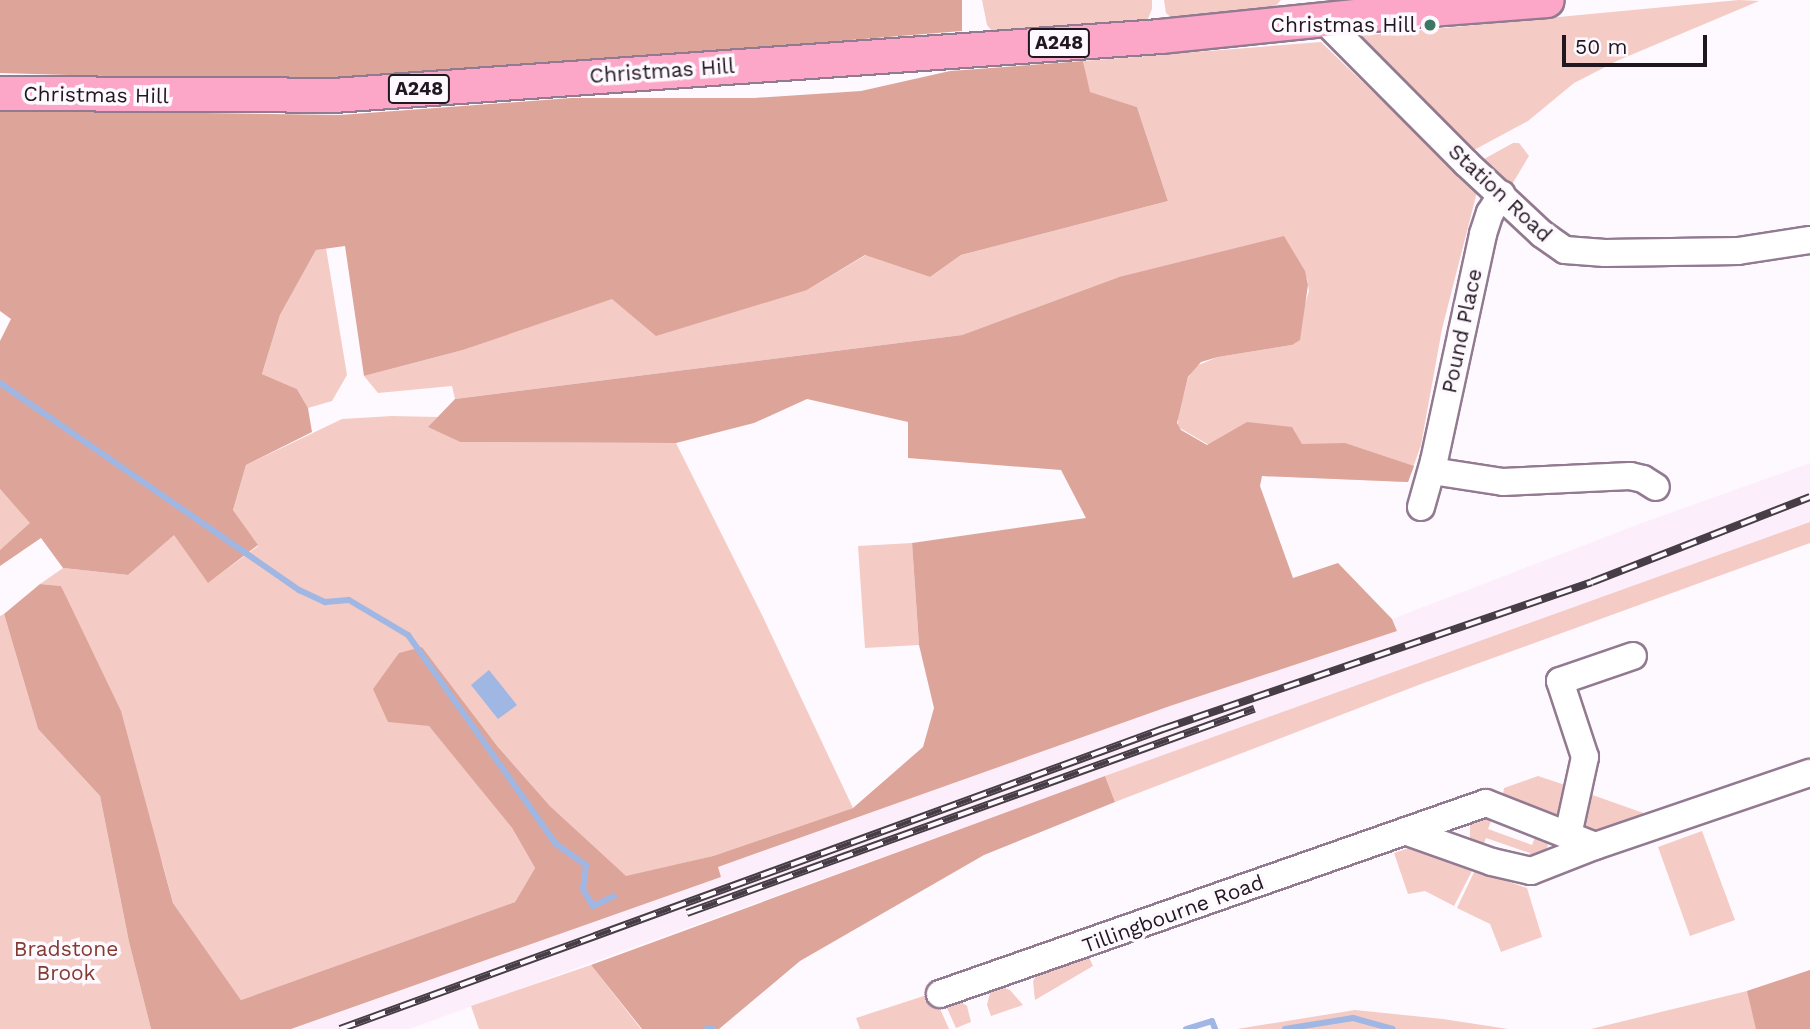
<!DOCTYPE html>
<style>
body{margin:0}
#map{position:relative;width:1810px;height:1029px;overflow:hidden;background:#fef9fe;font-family:"Work Sans",sans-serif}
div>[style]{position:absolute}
.built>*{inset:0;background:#fceffb}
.green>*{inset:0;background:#f4ccc5}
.forest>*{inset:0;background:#dda59a}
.water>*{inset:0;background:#a0b6e3}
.stream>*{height:6px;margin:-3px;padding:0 3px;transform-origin:3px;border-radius:3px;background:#a0b6e3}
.roads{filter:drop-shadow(2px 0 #927a91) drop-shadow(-2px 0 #927a91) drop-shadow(0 2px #927a91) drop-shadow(0 -2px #927a91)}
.minor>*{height:26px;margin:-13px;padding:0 13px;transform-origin:13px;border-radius:13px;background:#fff}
.major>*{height:33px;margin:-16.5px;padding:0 16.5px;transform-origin:16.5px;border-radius:16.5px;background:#fca7c7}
.rail>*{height:8px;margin-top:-4px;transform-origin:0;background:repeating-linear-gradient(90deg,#fef9fe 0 16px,#473d46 0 32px);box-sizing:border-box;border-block:2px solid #473d46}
.dots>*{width:19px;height:19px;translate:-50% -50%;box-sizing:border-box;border:4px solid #fef9fe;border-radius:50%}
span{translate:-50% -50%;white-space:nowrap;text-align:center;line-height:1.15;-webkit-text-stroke:7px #fef9fe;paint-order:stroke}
.shield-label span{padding:2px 5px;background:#fef9fe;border:2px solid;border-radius:5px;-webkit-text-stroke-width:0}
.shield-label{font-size:19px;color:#211720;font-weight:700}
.poi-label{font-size:21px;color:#211720}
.right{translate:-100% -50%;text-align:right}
.street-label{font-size:21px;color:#211720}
.park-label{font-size:21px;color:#813b30}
.scale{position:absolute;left:1562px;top:35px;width:145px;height:32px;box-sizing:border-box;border:4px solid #211720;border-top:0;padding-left:9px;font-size:21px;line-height:24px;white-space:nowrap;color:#211720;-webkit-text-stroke:5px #fef9fe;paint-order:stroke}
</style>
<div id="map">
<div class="built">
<div style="clip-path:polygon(1810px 463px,1810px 543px,1421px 684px,1115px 802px,984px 855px,954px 831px,409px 1029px,291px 1029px,721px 877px,717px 867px,1170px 706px,1397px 631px,1392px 619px,1642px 523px)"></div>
</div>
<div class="green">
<div style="clip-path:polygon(982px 0,1152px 0,1152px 9px,1147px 21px,992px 31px,987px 25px)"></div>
<div style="clip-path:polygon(1164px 0,1281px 0,1272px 10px,1174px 20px,1166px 13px)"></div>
<div style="clip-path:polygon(1739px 0,1759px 1px,1619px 60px,1574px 83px,1528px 121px,1474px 150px,1456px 145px,1360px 49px,1359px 36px)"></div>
<div style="clip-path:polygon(1321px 42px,1477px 192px,1442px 329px,1421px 445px,1408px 482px,1262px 476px,1178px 427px,1178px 416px,1188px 378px,1196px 366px,1218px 357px,1292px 345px,1309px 291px,1307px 278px,1119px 277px,962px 335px,455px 399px,452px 386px,378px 393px,364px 376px,463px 350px,612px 298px,807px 290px,866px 255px,930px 277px,961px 255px,1168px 201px,1137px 107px,1089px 92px,1083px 61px)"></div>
<div style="clip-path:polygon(1513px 143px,1519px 143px,1529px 156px,1508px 191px,1486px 170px,1484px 159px)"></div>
<div style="clip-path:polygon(326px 248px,347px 375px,332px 401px,308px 408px,297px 389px,262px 374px,280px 315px,316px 250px)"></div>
<div style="clip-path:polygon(392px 416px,438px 417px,429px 427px,460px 442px,676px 443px,761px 613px,853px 808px,713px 856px,626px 877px,550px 806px,498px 747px,422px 647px,429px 725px,512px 828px,535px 868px,515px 902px,241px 1000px,173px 903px,163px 865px,61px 586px,40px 584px,63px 568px,128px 575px,174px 534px,209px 582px,258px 546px,233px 510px,246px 465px,342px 419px)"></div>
<div style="clip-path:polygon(0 489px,31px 523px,0 550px)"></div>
<div style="clip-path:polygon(1810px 522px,1810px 543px,1421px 684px,1115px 802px,1105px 776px)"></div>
<div style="clip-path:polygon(912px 543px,919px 645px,865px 648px,858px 546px)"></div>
<div style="clip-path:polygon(4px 614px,38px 729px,100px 796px,129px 942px,151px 1029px,0 1029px,0 616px)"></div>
<div style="clip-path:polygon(1538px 776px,1571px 787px,1561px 815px,1556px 817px,1502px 801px,1504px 788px)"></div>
<div style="clip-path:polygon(1584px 792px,1652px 816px,1605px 834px,1586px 831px,1582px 824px)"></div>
<div style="clip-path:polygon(1493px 816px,1488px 829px,1532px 845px,1537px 832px,1540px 832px,1548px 842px,1547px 852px,1526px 866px,1530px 853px,1486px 838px,1481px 852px,1470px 841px,1470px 825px,1479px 818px)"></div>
<div style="clip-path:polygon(1702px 831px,1735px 920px,1690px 936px,1658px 847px)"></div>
<div style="clip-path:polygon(1409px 848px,1472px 871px,1454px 906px,1425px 891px,1408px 894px,1394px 853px)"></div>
<div style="clip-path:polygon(1475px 870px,1527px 888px,1542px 937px,1501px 952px,1490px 924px,1457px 908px)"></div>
<div style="clip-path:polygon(1088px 955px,1093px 966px,1035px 1000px,1033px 981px,1039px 971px)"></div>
<div style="clip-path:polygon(591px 965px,641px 1029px,479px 1029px,471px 1006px)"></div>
<div style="clip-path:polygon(1810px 970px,1810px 1029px,1591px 1029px,1747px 991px)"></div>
<div style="clip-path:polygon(1002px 987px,1010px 990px,1023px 1005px,991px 1016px,987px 1005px,991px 988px)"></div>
<div style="clip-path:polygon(933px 993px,949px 1029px,860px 1029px,856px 1018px)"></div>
<div style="clip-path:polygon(958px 1000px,967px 1006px,971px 1022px,956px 1028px,946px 1006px)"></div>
<div style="clip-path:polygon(1355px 1010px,1443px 1019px,1508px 1029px,1237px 1029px)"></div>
</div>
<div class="forest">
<div style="clip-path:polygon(0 0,962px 0,962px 31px,382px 78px,272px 81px,0 73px)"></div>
<div style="clip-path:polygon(1083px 61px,1090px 92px,1137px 107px,1168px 201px,961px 255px,930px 277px,865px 255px,807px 290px,656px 336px,612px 299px,463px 350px,364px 376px,345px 246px,316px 250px,280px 315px,262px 374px,297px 389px,308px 408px,312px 432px,246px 465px,233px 510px,258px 545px,208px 583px,174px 535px,128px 575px,63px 568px,41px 538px,0 566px,0 550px,30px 523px,0 489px,0 341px,11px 319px,0 311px,0 110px,340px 115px,571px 98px,754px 98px,861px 91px,950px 71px)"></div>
<div style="clip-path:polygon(1284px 236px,1305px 271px,1308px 285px,1300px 340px,1292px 345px,1218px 357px,1201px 362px,1188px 377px,1177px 423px,1181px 430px,1207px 445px,1247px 422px,1292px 427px,1302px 444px,1345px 443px,1414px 466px,1408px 482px,1262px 476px,1260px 486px,1293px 578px,1338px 563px,1392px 619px,1397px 631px,1170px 706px,718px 867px,721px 877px,291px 1029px,151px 1029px,129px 942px,100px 796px,38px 729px,4px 614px,40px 584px,61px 586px,121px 711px,173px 903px,241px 1000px,515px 902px,535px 868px,512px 828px,429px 726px,388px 722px,373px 689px,399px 653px,422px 647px,498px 747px,550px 806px,626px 876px,713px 856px,853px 808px,923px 747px,934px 708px,919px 645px,912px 543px,1086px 518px,1061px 470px,908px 458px,908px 422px,807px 399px,754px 423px,676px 443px,460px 442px,428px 427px,455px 399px,962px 335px,1119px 277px)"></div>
<div style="clip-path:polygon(1105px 776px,1115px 802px,984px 855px,800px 961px,719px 1029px,642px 1029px,591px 965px)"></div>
<div style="clip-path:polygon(1810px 970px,1810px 1029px,1756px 1029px,1747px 991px)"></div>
</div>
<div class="water">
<div style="clip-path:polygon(489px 670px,517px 705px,498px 719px,471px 685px)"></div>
</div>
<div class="stream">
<div style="left:0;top:383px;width:364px;rotate:34.7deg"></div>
<div style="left:299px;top:590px;width:29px;rotate:25deg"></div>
<div style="left:325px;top:602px;width:24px;rotate:-5deg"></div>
<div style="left:349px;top:600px;width:69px;rotate:30.7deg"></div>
<div style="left:408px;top:635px;width:256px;rotate:54.7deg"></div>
<div style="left:556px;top:844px;width:37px;rotate:35deg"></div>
<div style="left:586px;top:865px;width:24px;rotate:97deg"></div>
<div style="left:583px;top:889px;width:20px;rotate:60deg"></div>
<div style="left:593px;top:906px;width:23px;rotate:-25deg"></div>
<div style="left:707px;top:1028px;width:6px;rotate:9deg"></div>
<div style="left:1186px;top:1029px;width:27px;rotate:-17deg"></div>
<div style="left:1212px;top:1021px;width:9px;rotate:69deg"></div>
<div style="left:1285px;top:1029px;width:69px;rotate:-9.2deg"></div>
<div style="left:1353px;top:1018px;width:41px;rotate:15.4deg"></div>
</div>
<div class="roads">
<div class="minor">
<div style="left:1323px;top:19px;width:203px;rotate:45.2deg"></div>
<div style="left:1466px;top:163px;width:104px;rotate:43.1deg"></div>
<div style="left:1542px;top:234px;width:28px;rotate:35deg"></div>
<div style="left:1565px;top:250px;width:40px;rotate:4.3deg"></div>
<div style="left:1605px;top:253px;width:133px;rotate:-0.9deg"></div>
<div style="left:1738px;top:251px;width:73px;rotate:-8.7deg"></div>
<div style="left:1432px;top:471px;width:72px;rotate:8.8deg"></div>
<div style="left:1503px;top:482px;width:127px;rotate:-2.7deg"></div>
<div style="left:1630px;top:476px;width:13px;rotate:13deg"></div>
<div style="left:1643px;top:479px;width:15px;rotate:32deg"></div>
<div style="left:1421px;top:507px;width:48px;rotate:-74.2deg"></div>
<div style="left:1434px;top:461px;width:232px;rotate:-77.8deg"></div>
<div style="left:1483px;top:234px;width:22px;rotate:-72deg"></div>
<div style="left:1490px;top:213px;width:22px;rotate:-58deg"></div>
<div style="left:1568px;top:835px;width:80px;rotate:-77.7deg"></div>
<div style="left:1585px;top:757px;width:80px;rotate:-108.2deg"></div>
<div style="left:1560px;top:681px;width:77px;rotate:-18.9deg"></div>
<div style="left:1595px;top:846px;width:227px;rotate:-18.8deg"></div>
<div style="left:940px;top:994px;width:578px;rotate:-19.28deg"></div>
<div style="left:1486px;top:803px;width:117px;rotate:21.5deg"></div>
<div style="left:1595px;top:846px;width:69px;rotate:158.7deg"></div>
<div style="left:1531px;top:871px;width:40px;rotate:-167deg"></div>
<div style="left:1492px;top:862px;width:92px;rotate:-160.4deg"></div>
</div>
<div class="major">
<div style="left:0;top:93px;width:333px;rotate:0.3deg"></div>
<div style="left:333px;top:95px;width:829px;rotate:-4.08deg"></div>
<div style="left:1160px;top:36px;width:245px;rotate:-5.9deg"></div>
<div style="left:1404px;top:11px;width:143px;rotate:-4.4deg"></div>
</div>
</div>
<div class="rail">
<div style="left:687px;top:913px;width:603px;rotate:-19.79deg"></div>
<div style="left:340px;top:1029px;width:876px;rotate:-20.03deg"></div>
<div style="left:1163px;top:729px;width:453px;rotate:-18.9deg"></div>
<div style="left:1592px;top:582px;width:234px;rotate:-21.3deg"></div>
</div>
<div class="dots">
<div style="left:1430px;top:25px;background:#3b7762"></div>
</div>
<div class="shield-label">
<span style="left:1059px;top:43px">A248</span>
<span style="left:419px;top:89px">A248</span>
</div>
<div class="poi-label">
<span class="right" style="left:1416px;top:25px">Christmas Hill</span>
</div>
<div class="street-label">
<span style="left:662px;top:71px;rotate:-4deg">Christmas Hill</span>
<span style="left:96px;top:95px;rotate:1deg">Christmas Hill</span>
<span style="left:1500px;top:193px;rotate:43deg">Station Road</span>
<span style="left:1462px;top:331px;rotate:-78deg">Pound Place</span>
<span style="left:1173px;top:914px;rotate:-20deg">Tillingbourne Road</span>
</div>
<div class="park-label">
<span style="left:66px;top:961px">Bradstone<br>Brook</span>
</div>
<div class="scale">50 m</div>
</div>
